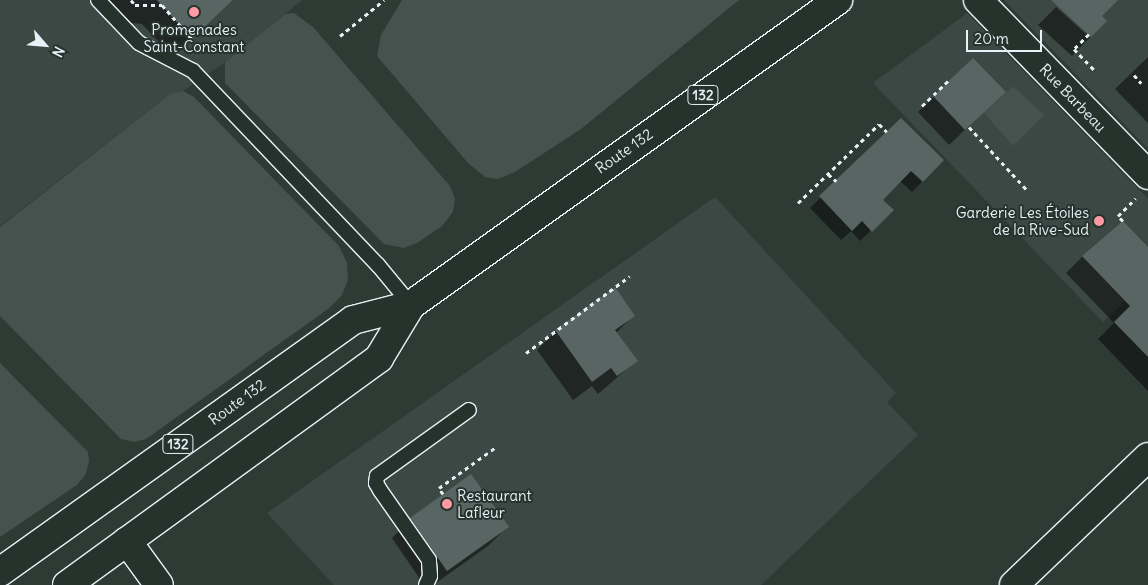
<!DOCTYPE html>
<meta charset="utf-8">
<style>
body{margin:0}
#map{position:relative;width:1148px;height:585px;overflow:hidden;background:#2e3b35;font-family:Delius,sans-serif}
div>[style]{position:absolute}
.built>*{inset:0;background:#3b4843}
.green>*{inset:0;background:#45524e}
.shadow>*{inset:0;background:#0007}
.building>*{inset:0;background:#596563}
.path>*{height:3px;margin-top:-1.5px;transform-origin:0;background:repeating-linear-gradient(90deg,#e8f1f8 0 4px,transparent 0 8px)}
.roads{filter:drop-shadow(1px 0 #e8f1f8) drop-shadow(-1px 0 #e8f1f8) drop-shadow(0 1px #e8f1f8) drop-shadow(0 -1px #e8f1f8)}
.lane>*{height:14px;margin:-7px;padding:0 7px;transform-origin:7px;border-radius:7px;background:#26332d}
.street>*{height:28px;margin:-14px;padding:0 14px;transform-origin:14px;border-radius:14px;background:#26332d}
.highway>*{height:28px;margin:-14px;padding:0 14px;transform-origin:14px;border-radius:14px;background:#26332d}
.dots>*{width:14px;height:14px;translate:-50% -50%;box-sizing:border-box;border:2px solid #26332d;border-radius:50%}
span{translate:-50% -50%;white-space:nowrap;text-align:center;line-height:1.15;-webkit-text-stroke:4px #26332d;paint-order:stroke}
.shield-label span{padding:1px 4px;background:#26332d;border:1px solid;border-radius:4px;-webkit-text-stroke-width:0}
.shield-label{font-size:14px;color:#e8f1f8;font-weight:700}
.poi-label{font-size:15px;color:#e8f1f8}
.right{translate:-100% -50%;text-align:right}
.left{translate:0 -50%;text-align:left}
.street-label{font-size:15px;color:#e8f1f8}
.north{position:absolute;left:20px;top:20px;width:50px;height:50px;-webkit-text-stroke:4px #26332d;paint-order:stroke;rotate:117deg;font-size:14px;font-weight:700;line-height:20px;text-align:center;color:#e8f1f8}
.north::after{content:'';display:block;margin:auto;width:18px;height:22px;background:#e8f1f8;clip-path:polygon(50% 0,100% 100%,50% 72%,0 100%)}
.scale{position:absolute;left:966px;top:30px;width:76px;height:22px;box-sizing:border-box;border:2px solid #e8f1f8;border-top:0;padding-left:6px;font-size:15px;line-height:18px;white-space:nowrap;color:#e8f1f8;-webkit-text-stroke:4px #26332d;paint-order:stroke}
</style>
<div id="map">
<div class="built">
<div style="clip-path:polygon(0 0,302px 0,225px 62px,183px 91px,170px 94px,0 226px)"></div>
<div style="clip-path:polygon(1004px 0,1148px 0,1148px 149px,1098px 97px)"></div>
<div style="clip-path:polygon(967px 13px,1148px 199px,1148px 279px,1103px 322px,873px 83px)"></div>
<div style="clip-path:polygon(715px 197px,896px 393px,887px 402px,918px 435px,761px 585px,334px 585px,267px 513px)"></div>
</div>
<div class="green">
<div style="clip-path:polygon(402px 0,739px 0,581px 129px,515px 172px,498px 179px,485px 177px,468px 163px,377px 56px,381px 35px)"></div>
<div style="clip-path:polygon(294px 13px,313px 27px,450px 186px,455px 199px,453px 212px,442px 226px,417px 243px,404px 248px,384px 244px,225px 83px,225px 62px,285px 14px)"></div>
<div style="clip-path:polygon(1013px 86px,1044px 115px,1013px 146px,984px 113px)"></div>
<div style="clip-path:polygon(183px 91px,194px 97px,339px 246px,347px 263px,348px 280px,342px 295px,328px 309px,146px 439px,134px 442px,121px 439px,0 316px,0 227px,170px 94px)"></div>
<div style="clip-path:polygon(0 363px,88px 452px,89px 460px,86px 474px,77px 485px,0 537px)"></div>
</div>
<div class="shadow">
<div style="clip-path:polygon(94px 0,233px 0,173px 57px,142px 24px,113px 21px)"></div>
<div style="clip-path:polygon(1064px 0,1115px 0,1100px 16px,1106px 21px,1072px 56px,1038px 25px,1056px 7px,1086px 34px,1087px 32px)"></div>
<div style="clip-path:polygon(1148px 57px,1148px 123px,1115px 89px)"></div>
<div style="clip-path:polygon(973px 59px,988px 108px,949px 145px,918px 112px)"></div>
<div style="clip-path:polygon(901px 120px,943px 160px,912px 192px,900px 181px,881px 200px,892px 210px,860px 241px,851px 231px,841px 240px,810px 208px)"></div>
<div style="clip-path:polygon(1148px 249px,1148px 391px,1098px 339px,1114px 323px,1066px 273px,1083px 256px)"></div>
<div style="clip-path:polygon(633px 316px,616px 333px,636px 361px,598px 394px,592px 386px,573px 400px,537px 350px,556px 331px)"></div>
<div style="clip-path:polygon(411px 519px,507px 527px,488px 546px,433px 585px,424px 585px,392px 538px)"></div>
</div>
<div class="building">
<div style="clip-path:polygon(157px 0,233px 0,192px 39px)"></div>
<div style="clip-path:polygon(1051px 0,1118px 0,1102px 16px,1107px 21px,1091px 37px)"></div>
<div style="clip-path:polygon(973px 58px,1006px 92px,965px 130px,933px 96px)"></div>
<div style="clip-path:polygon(901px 118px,944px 160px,923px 182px,911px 171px,883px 200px,894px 210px,872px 232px,862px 221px,852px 231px,819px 196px)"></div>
<div style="clip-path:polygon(1123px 221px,1148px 247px,1148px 357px,1114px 322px,1130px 306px,1082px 256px)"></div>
<div style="clip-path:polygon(615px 287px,635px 316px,615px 330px,638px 361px,617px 376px,611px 368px,592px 382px,555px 330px)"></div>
<div style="clip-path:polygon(471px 474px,509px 527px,447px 571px,410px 518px)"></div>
</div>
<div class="path">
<div style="left:131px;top:0;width:6px;rotate:51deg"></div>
<div style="left:135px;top:5px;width:27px"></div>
<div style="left:162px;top:5px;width:45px;rotate:48.6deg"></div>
<div style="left:192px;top:39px;width:9px;rotate:148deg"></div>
<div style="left:1089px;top:34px;width:21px;rotate:135deg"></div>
<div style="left:1074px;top:49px;width:29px;rotate:46deg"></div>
<div style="left:340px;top:36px;width:57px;rotate:-39.3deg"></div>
<div style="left:1134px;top:75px;width:11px;rotate:49deg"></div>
<div style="left:922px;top:106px;width:40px;rotate:-44deg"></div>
<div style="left:969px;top:127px;width:86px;rotate:47.4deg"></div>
<div style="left:828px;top:174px;width:11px;rotate:41deg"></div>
<div style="left:798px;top:203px;width:113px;rotate:-44.3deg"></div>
<div style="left:879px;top:124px;width:11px;rotate:45deg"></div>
<div style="left:1123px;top:221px;width:7px;rotate:-135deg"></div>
<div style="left:1118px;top:216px;width:25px;rotate:-45deg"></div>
<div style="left:526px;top:353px;width:129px;rotate:-36.5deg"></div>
<div style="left:443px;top:494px;width:7px;rotate:-124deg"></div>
<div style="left:439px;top:488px;width:70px;rotate:-35.7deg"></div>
</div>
<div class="roads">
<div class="lane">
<div style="left:98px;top:0;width:59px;rotate:46.4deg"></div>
<div style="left:139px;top:43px;width:61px;rotate:27.4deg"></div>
<div style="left:193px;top:71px;width:268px;rotate:46.4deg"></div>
<div style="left:378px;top:265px;width:52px;rotate:50.5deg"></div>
<div style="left:426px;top:585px;width:10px;rotate:-66deg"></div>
<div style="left:430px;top:576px;width:16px;rotate:-94deg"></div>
<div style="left:429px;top:560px;width:85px;rotate:-125deg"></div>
<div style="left:380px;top:490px;width:8px;rotate:-120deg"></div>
<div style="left:376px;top:483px;width:7px;rotate:-82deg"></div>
<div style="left:377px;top:476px;width:113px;rotate:-35.7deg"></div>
</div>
<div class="street">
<div style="left:978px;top:0;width:244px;rotate:45.8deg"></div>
<div style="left:127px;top:541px;width:54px;rotate:54deg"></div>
<div style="left:1014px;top:585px;width:185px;rotate:-43.7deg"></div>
</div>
<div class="highway">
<div style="left:0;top:572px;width:434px;rotate:-35.5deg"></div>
<div style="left:353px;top:320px;width:60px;rotate:-14.5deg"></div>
<div style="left:411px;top:305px;width:525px;rotate:-35.54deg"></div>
<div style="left:67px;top:585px;width:386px;rotate:-36deg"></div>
<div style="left:379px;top:358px;width:62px;rotate:-58.9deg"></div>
</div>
</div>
<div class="dots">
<div style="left:194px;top:12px;background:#ff9aa2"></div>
<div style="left:1099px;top:221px;background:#ff9aa2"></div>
<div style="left:447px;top:504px;background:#ff9aa2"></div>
</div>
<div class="shield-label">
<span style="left:703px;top:95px">132</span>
<span style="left:178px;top:444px">132</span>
</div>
<div class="poi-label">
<span style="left:194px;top:38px">Promenades<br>Saint-Constant</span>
<span class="right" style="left:1089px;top:221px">Garderie Les Étoiles<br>de la Rive-Sud</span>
<span class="left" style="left:457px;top:504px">Restaurant<br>Lafleur</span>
</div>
<div class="street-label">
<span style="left:1073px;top:98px;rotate:46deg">Rue Barbeau</span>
<span style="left:624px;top:151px;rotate:-35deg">Route 132</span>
<span style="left:237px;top:402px;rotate:-36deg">Route 132</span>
</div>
<div class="north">N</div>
<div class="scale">20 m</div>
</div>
